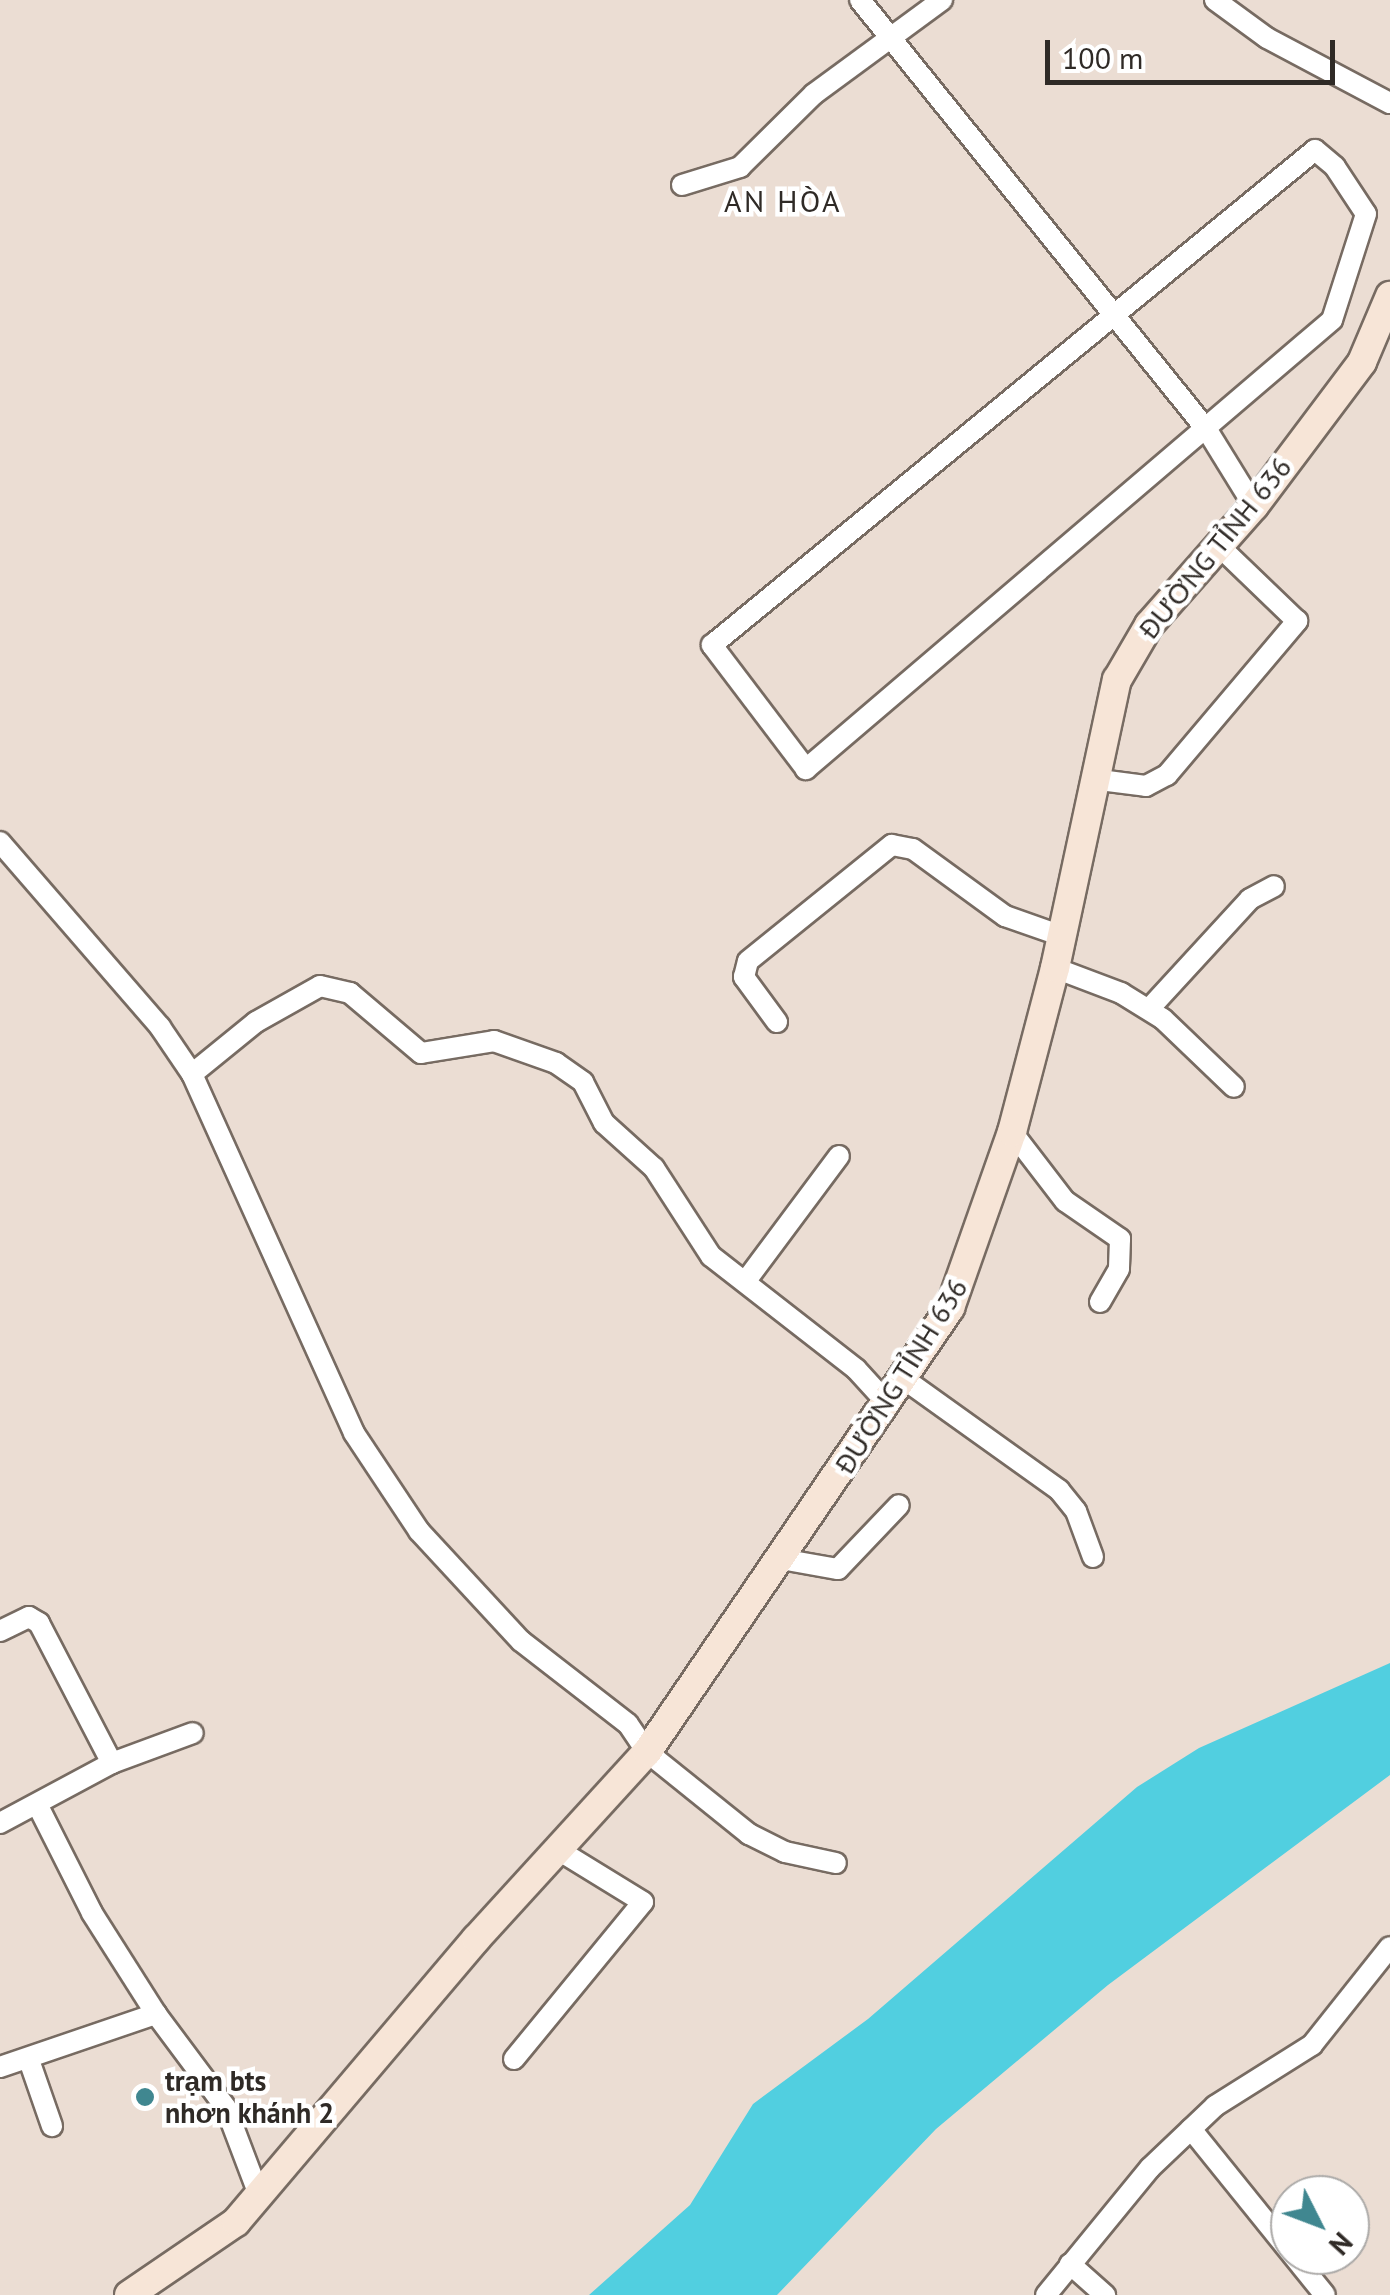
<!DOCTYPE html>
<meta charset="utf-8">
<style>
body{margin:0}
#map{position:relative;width:1390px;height:2295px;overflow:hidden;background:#ebddd3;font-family:"PT Sans",sans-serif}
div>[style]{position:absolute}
.water>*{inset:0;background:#51cfe0}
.roads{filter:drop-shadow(2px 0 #776b62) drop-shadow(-2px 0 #776b62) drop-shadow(0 2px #776b62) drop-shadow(0 -2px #776b62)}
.minor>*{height:20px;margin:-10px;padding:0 10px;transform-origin:10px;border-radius:10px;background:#fff}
.secondary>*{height:28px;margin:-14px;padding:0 14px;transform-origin:14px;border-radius:14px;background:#f7e5d7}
.dots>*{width:28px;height:28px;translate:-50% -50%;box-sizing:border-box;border:5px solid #fff;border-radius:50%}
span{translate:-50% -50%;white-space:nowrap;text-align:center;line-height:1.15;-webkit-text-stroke:9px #fff;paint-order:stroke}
.street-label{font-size:28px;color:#2f2a26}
.poi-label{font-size:28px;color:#2f2a26;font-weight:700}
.left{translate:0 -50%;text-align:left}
.neighbourhood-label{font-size:30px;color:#2f2a26;letter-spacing:2.5px}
.north{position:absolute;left:1270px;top:2175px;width:100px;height:100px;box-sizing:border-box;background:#fff;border:2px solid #acaaa8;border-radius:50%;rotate:132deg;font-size:28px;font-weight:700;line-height:40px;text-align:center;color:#2f2a26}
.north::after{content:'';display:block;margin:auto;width:35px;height:45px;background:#408790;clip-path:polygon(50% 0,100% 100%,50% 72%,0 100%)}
.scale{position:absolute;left:1045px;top:40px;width:290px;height:45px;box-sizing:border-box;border:5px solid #2f2a26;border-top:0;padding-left:12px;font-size:30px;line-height:35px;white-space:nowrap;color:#2f2a26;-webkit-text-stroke:8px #fff;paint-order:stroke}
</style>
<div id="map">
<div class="water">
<div style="clip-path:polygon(1390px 1663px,1390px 1775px,1108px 1985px,936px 2129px,777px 2295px,589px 2295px,690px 2205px,753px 2104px,868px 2019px,1137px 1787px,1199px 1748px)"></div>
</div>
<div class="roads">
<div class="minor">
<div style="left:860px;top:0;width:553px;rotate:51.1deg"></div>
<div style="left:1207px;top:430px;width:89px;rotate:58.3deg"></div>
<div style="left:1215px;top:0;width:64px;rotate:36.2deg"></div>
<div style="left:1267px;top:38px;width:139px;rotate:27.9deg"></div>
<div style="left:1315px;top:150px;width:26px;rotate:40deg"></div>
<div style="left:1335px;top:167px;width:56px;rotate:56.6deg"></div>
<div style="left:1366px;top:214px;width:111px;rotate:107.8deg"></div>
<div style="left:1332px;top:320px;width:692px;rotate:139.52deg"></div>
<div style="left:806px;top:769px;width:156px;rotate:-127.2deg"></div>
<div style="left:712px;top:645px;width:780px;rotate:-39.38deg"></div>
<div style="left:682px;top:185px;width:61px;rotate:-17.2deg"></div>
<div style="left:740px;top:167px;width:104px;rotate:-44.6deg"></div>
<div style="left:814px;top:94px;width:159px;rotate:-36.3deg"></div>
<div style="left:1092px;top:779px;width:54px;rotate:7.4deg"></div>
<div style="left:1146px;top:786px;width:24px;rotate:-28deg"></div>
<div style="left:1167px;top:775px;width:202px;rotate:-49.8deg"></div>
<div style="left:1297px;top:621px;width:108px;rotate:-136.1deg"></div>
<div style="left:0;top:842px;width:245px;rotate:49.1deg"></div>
<div style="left:160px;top:1027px;width:57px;rotate:55.8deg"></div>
<div style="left:192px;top:1074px;width:394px;rotate:65.7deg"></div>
<div style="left:354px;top:1433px;width:118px;rotate:56.4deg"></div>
<div style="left:419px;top:1531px;width:150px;rotate:47.2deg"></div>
<div style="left:521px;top:1641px;width:135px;rotate:37.8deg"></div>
<div style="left:628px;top:1724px;width:34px;rotate:56deg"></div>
<div style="left:647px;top:1752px;width:131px;rotate:38.8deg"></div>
<div style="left:749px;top:1834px;width:40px;rotate:26.6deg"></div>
<div style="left:785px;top:1852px;width:52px;rotate:12.2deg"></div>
<div style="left:1055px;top:968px;width:71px;rotate:20.7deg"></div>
<div style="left:1121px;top:993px;width:49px;rotate:31.8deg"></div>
<div style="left:1163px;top:1019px;width:98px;rotate:43.8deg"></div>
<div style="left:1149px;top:1009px;width:149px;rotate:-47.4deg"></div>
<div style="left:1250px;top:899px;width:27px;rotate:-28deg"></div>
<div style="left:777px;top:1022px;width:56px;rotate:-126.3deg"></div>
<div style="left:744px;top:977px;width:16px;rotate:-76deg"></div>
<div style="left:748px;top:961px;width:185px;rotate:-38.9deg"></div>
<div style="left:892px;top:845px;width:21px;rotate:11deg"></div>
<div style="left:913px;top:849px;width:114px;rotate:36.1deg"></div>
<div style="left:1005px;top:916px;width:57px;rotate:19.4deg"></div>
<div style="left:192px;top:1074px;width:82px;rotate:-39.1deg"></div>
<div style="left:256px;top:1022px;width:73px;rotate:-29.4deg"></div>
<div style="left:320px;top:986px;width:31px;rotate:13deg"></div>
<div style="left:350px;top:993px;width:93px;rotate:40.2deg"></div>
<div style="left:421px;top:1053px;width:74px;rotate:-9.3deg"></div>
<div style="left:494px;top:1041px;width:66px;rotate:19.5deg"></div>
<div style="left:556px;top:1063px;width:33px;rotate:35deg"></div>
<div style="left:583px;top:1082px;width:46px;rotate:62.9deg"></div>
<div style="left:604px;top:1123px;width:67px;rotate:42deg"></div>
<div style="left:654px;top:1168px;width:105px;rotate:57.1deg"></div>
<div style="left:711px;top:1256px;width:184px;rotate:37.9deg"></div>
<div style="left:856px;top:1369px;width:46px;rotate:47.6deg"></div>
<div style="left:1012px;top:1132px;width:87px;rotate:52.5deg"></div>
<div style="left:1065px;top:1201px;width:67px;rotate:34.6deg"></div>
<div style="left:1120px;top:1239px;width:30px;rotate:92deg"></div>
<div style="left:1119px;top:1269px;width:38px;rotate:120deg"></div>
<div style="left:745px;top:1282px;width:157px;rotate:-53.3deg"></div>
<div style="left:904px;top:1379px;width:191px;rotate:35.6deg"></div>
<div style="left:1059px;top:1490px;width:27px;rotate:51deg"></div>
<div style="left:1076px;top:1511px;width:49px;rotate:69.7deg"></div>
<div style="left:781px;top:1559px;width:58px;rotate:10deg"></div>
<div style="left:838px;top:1569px;width:88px;rotate:-46.4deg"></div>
<div style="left:0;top:1631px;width:32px;rotate:-26deg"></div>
<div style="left:29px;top:1617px;width:12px;rotate:31deg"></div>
<div style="left:39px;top:1623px;width:158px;rotate:62.5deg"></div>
<div style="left:38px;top:1806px;width:120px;rotate:63.2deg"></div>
<div style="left:92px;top:1913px;width:120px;rotate:57.6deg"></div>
<div style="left:156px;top:2014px;width:117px;rotate:53.3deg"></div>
<div style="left:226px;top:2108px;width:93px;rotate:69.2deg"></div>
<div style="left:0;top:1823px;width:127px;rotate:-28.2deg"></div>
<div style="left:112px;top:1763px;width:86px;rotate:-20.3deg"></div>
<div style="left:514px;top:2059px;width:203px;rotate:-50.6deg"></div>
<div style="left:643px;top:1902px;width:97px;rotate:-148.4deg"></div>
<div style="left:29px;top:2060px;width:70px;rotate:70.8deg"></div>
<div style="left:0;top:2067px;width:165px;rotate:-18.8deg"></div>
<div style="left:1191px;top:2129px;width:213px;rotate:51.1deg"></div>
<div style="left:1070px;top:2264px;width:47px;rotate:41.5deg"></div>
<div style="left:1046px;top:2295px;width:164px;rotate:-50.7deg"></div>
<div style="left:1150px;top:2168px;width:90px;rotate:-43.6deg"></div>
<div style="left:1215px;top:2106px;width:115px;rotate:-32.2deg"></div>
<div style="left:1312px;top:2045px;width:125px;rotate:-51.5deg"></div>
</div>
<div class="secondary">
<div style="left:129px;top:2295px;width:130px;rotate:-34.3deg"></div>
<div style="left:236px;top:2222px;width:371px;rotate:-49.7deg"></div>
<div style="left:476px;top:1939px;width:253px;rotate:-47.6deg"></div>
<div style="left:647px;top:1752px;width:538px;rotate:-55.69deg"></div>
<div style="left:950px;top:1308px;width:187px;rotate:-70.6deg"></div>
<div style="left:1012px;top:1132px;width:170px;rotate:-75.3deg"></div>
<div style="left:1055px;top:968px;width:295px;rotate:-77.9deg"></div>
<div style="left:1117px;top:680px;width:64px;rotate:-59.8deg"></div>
<div style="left:1149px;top:625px;width:159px;rotate:-48.6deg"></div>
<div style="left:1254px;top:506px;width:180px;rotate:-53.1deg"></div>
<div style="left:1362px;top:362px;width:72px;rotate:-67deg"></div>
</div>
</div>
<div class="dots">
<div style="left:145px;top:2097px;background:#408790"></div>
</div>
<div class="street-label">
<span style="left:1215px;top:548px;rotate:-51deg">ĐƯỜNG TỈNH 636</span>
<span style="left:901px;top:1376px;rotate:-58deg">ĐƯỜNG TỈNH 636</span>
</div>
<div class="poi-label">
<span class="left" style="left:165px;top:2097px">trạm bts<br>nhơn khánh 2</span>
</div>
<div class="neighbourhood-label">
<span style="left:783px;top:201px">AN HÒA</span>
</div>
<div class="north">N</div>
<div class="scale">100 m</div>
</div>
